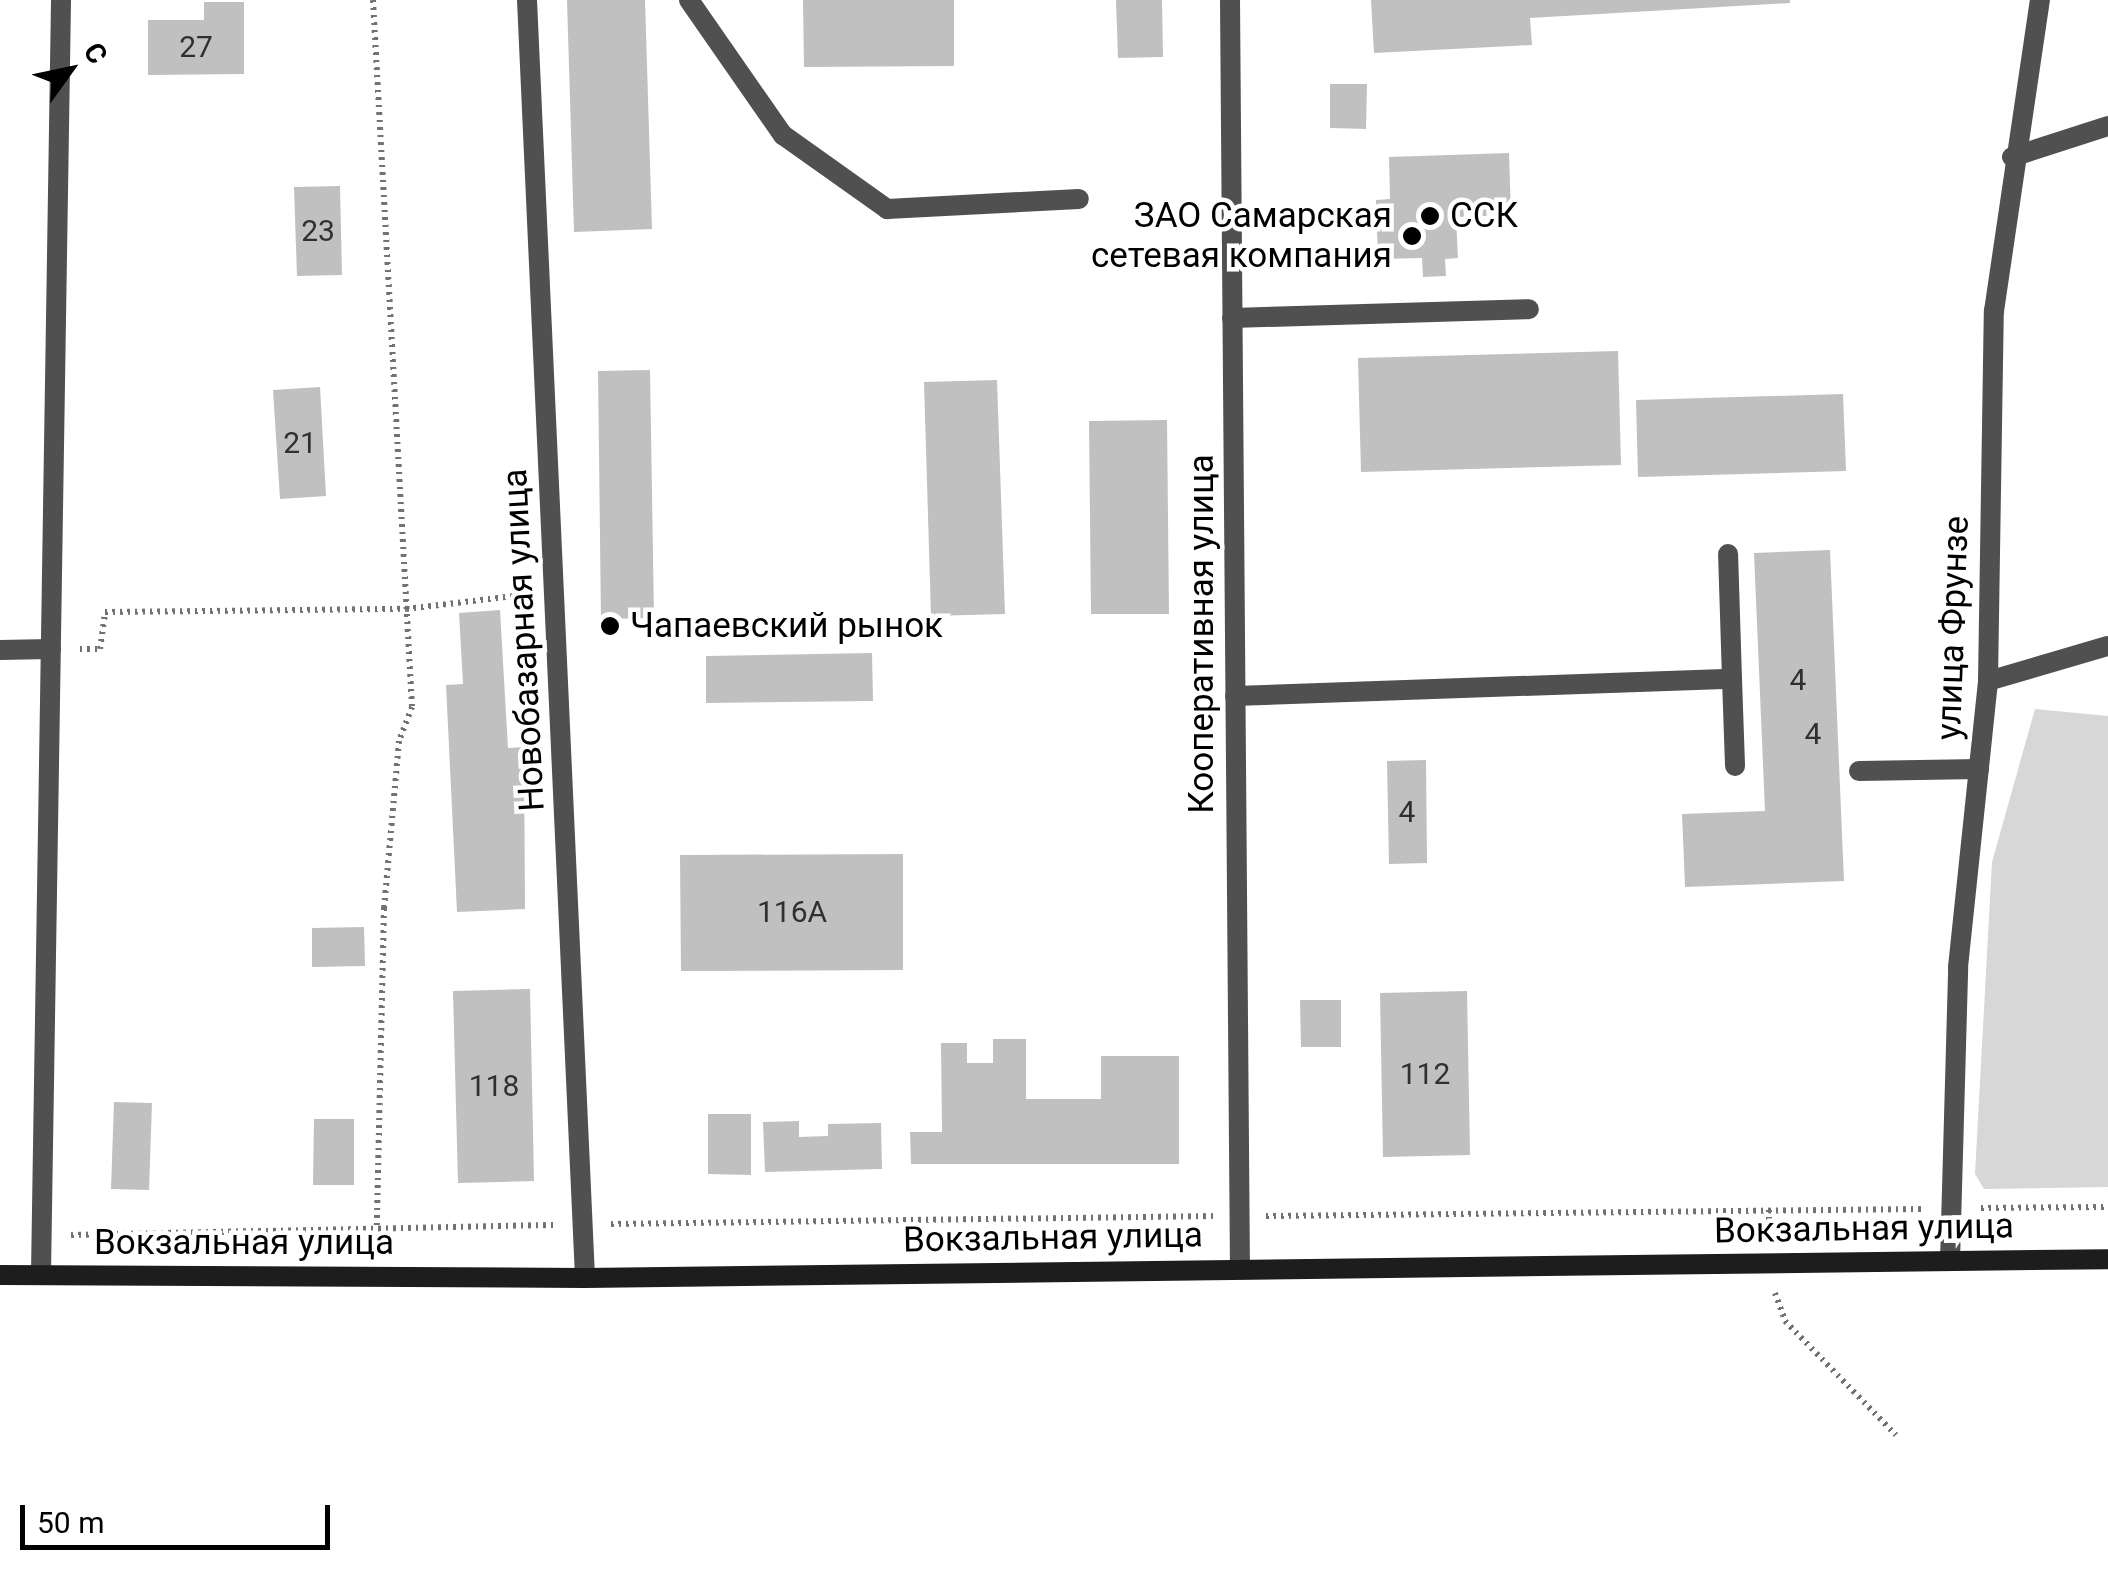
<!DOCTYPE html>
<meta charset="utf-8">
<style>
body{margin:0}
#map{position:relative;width:2108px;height:1570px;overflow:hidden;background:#fff;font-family:Roboto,sans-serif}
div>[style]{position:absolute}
.green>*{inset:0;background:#d7d7d7}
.building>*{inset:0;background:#c0c0c0}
.path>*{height:6px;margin-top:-3px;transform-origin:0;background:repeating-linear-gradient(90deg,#727272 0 2.5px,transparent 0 7.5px)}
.lane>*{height:20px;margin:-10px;padding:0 10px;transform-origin:10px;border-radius:10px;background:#505050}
.street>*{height:20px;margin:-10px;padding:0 10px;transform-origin:10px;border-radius:10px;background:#505050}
.secondary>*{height:20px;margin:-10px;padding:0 10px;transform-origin:10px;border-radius:10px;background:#1d1d1d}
.dots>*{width:28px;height:28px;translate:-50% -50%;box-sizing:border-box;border:5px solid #fff;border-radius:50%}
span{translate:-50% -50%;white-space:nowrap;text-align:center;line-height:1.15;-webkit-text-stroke:9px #fff;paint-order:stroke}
.number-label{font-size:30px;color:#303030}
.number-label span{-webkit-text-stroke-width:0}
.poi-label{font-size:35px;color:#000}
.right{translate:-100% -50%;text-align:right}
.left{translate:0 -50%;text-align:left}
.street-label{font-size:35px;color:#000}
.north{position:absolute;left:20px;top:20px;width:100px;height:100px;-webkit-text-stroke:8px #fff;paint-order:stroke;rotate:57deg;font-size:28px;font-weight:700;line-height:40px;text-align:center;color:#000}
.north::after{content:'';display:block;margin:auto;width:35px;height:45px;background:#000;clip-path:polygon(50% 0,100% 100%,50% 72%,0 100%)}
.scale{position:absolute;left:20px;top:1505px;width:310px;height:45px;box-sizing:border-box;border:5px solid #000;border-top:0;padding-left:12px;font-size:30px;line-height:35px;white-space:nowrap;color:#000;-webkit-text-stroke:8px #fff;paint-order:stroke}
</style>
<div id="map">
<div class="green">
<div style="clip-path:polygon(2035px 709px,2108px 716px,2108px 1187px,1984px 1189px,1975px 1174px,1992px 862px)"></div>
</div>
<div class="building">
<div style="clip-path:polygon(567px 0,645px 0,652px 229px,574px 232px)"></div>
<div style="clip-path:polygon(803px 0,954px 0,954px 66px,804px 67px)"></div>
<div style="clip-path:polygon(1116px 0,1162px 0,1163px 57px,1118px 58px)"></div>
<div style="clip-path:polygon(1371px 0,1790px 0,1790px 3px,1530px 18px,1532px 45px,1374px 53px)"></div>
<div style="clip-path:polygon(204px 2px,244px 2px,244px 74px,148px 75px,148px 20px,204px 20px)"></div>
<div style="clip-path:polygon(1330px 84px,1367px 84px,1366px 129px,1330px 128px)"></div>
<div style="clip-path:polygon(1509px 153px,1511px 215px,1456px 217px,1458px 258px,1445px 259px,1446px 276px,1423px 277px,1422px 258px,1378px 259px,1376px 200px,1390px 199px,1389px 157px)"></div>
<div style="clip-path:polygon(340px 186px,342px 275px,297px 276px,294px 187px)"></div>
<div style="clip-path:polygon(1618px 351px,1621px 465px,1361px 472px,1358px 358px)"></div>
<div style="clip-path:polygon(650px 370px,654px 618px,601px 619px,598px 371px)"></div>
<div style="clip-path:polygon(997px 380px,1005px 614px,931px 616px,924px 382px)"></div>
<div style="clip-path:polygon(320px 387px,326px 496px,280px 499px,273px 390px)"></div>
<div style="clip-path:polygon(1843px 394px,1846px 471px,1638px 477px,1636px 400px)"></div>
<div style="clip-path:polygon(1167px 420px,1169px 614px,1091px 614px,1089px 421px)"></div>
<div style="clip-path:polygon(1830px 550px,1844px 881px,1685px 887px,1682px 814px,1765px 811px,1754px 553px)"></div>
<div style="clip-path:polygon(500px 610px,508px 748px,524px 747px,525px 909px,457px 912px,446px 685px,463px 684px,459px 613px)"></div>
<div style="clip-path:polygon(872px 653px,873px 701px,706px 703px,706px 656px)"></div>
<div style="clip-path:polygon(1426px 760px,1427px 863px,1389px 864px,1387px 761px)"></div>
<div style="clip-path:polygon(903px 854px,903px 970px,681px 971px,680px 855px)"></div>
<div style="clip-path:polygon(364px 927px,365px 966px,312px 967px,312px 928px)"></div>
<div style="clip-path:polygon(530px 989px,534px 1181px,458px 1183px,453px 991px)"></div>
<div style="clip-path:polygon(1467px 991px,1470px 1155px,1383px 1157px,1380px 993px)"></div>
<div style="clip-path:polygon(1300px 1000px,1341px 1000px,1341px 1047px,1301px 1047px)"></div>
<div style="clip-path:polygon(993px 1039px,1026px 1039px,1026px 1099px,1101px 1099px,1101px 1056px,1179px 1056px,1179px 1164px,911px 1164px,910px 1132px,942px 1132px,941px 1043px,967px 1043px,967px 1063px,993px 1063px)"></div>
<div style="clip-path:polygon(114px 1102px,152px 1103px,149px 1190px,111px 1189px)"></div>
<div style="clip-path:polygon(708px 1114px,751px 1114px,751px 1175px,708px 1174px)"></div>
<div style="clip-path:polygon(314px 1119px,354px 1119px,354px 1185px,313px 1185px)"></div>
<div style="clip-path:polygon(799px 1121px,799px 1137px,828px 1136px,828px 1124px,881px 1123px,882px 1169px,765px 1172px,763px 1122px)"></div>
</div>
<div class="path">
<div style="left:373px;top:0;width:708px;rotate:86.84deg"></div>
<div style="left:412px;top:707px;width:36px;rotate:111deg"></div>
<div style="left:399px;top:741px;width:168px;rotate:95.1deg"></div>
<div style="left:384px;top:908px;width:320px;rotate:91.3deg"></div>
<div style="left:80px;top:649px;width:20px"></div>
<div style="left:100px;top:649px;width:37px;rotate:-82deg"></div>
<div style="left:105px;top:612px;width:301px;rotate:-0.6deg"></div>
<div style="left:406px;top:609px;width:118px;rotate:-6.8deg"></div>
<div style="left:1981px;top:1208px;width:127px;rotate:-0.5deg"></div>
<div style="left:1769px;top:1210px;width:27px;rotate:90deg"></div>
<div style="left:1266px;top:1216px;width:658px;rotate:-0.61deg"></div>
<div style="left:611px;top:1224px;width:603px;rotate:-0.76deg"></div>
<div style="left:71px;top:1235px;width:483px;rotate:-1.2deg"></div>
<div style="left:1775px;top:1293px;width:30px;rotate:70deg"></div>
<div style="left:1785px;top:1321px;width:159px;rotate:45.8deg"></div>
</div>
<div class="lane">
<div style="left:689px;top:0;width:165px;rotate:55.2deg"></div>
<div style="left:783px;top:135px;width:128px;rotate:35.4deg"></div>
<div style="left:887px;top:209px;width:192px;rotate:-3deg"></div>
<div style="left:1232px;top:318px;width:297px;rotate:-1.7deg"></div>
<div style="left:0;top:650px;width:51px;rotate:-1.1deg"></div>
<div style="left:1732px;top:679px;width:87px;rotate:88deg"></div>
<div style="left:1235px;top:696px;width:497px;rotate:-2deg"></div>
<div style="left:1732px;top:679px;width:125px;rotate:-91.8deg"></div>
</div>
<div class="street">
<div style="left:527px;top:0;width:1279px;rotate:87.4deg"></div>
<div style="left:1230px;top:0;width:1267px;rotate:89.55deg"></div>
<div style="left:2012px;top:157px;width:101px;rotate:-17.9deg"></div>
<div style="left:1988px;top:681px;width:125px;rotate:-16.3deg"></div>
<div style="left:1859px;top:771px;width:120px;rotate:-1deg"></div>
<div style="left:1950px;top:1261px;width:294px;rotate:-88.4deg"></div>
<div style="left:1958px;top:967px;width:288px;rotate:-84deg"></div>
<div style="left:1988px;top:681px;width:370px;rotate:-89.1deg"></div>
<div style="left:1994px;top:311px;width:314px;rotate:-81.6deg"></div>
<div style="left:41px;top:1274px;width:1274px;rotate:-89.1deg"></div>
</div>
<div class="secondary">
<div style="left:0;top:1275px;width:585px;rotate:0.29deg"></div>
<div style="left:585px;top:1278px;width:1523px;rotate:-0.71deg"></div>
</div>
<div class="dots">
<div style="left:1430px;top:216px;background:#000"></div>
<div style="left:1412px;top:236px;background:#000"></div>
<div style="left:610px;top:626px;background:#000"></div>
</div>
<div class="number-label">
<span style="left:196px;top:47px">27</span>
<span style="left:318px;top:231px">23</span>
<span style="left:300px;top:443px">21</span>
<span style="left:1798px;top:680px">4</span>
<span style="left:1813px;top:734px">4</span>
<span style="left:1407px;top:812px">4</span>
<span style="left:792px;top:912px">116А</span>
<span style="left:1425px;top:1074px">112</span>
<span style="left:494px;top:1086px">118</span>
</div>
<div class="poi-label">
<span class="right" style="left:1392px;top:236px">ЗАО Самарская<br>сетевая компания</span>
<span class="left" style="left:1450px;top:216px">ССК</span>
<span class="left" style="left:630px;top:626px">Чапаевский рынок</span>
</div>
<div class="street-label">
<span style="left:1953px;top:628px;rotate:-88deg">улица Фрунзе</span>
<span style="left:1202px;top:634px;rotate:-90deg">Кооперативная улица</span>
<span style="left:524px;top:640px;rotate:-93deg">Новобазарная улица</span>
<span style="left:1864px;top:1229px;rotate:-1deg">Вокзальная улица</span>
<span style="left:1053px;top:1238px;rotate:-1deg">Вокзальная улица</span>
<span style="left:244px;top:1243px">Вокзальная улица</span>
</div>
<div class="north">С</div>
<div class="scale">50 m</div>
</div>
